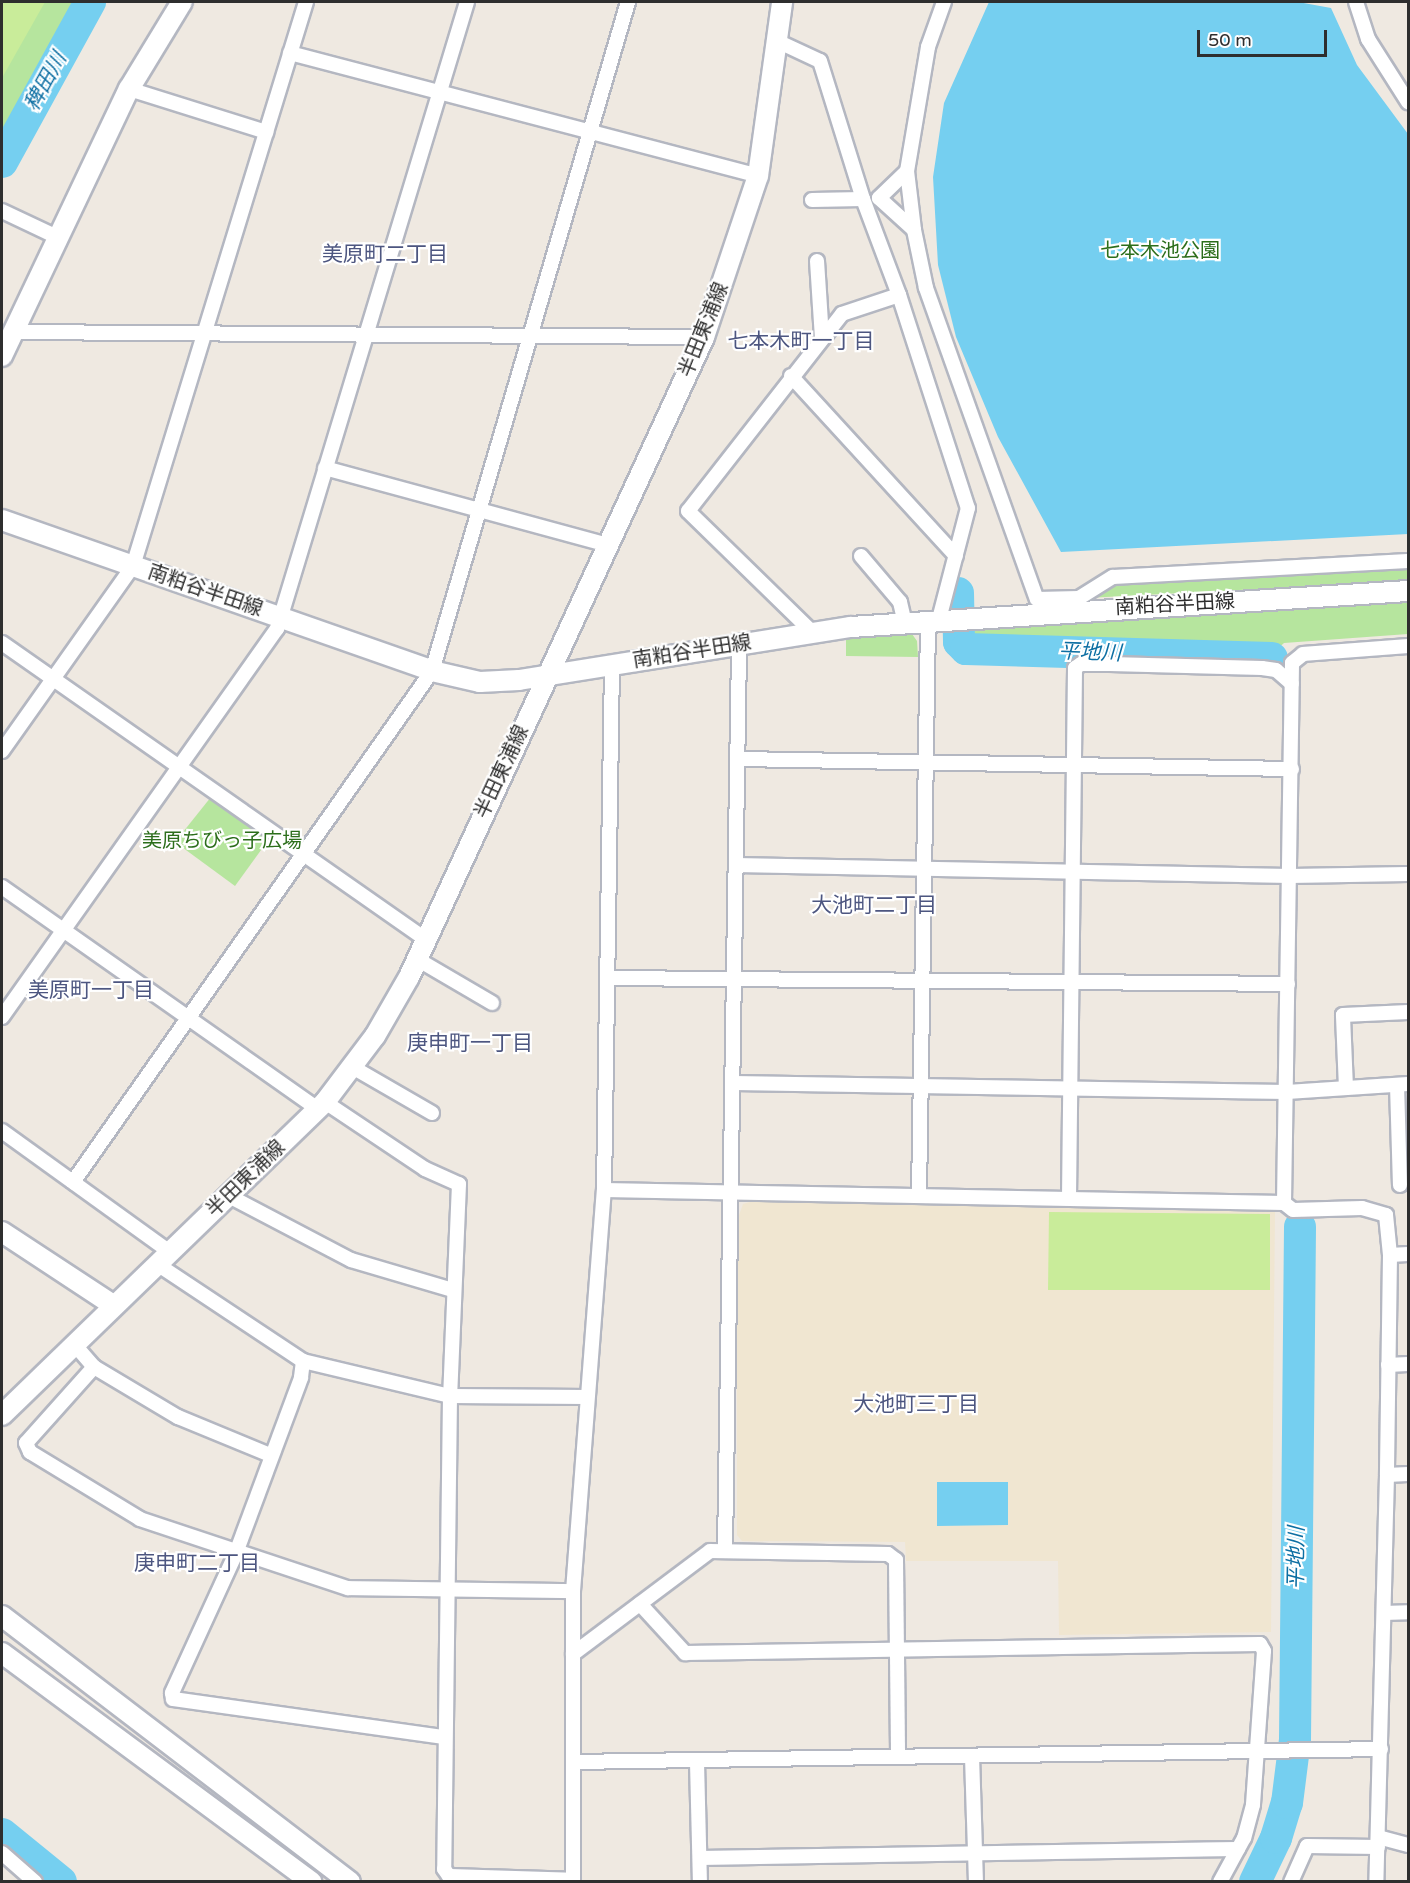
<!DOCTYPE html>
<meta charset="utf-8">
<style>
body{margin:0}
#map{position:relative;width:1410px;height:1883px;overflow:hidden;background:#efe9e1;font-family:"Varela Round","Noto Sans JP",sans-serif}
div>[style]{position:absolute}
.education>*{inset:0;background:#f0e6d1}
.green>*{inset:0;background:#b6e59e}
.pitch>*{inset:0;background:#c9ec9a}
.water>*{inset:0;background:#75cff0}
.river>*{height:32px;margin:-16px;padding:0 16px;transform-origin:16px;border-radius:16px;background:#75cff0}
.roads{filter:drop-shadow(2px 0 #b4b7c1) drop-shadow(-2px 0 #b4b7c1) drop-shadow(0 2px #b4b7c1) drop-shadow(0 -2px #b4b7c1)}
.street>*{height:14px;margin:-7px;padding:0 7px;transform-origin:7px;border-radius:7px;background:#fff}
.secondary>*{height:20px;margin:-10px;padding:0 10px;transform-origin:10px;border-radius:10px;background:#fff}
span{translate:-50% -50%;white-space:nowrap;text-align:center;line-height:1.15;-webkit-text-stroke:4.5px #fff;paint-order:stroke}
.park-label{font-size:20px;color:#2c6e1b}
.street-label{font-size:20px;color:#2e2e2e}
.water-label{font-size:21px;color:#0d6fa3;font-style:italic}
.neighbourhood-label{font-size:21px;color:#4d5680}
.frame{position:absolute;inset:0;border:3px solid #2e2e2e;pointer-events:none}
.scale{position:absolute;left:1197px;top:30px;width:130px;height:27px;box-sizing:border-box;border:3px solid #2e2e2e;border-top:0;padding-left:8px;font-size:18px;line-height:21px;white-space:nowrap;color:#2e2e2e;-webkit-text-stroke:4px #fff;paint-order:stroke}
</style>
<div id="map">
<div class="education">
<div style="clip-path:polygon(760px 1199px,1275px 1212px,1271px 1632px,1059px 1635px,1058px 1561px,906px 1561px,905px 1542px,742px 1541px,737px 1535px,737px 1221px,743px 1204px)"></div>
</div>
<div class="green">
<div style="clip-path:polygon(2px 2px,84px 2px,2px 152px)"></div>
<div style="clip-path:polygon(1408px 568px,1408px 581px,1087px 598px,1113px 584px)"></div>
<div style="clip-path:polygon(1408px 602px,1408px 634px,1284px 643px,1273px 653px,971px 643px,965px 626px)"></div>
<div style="clip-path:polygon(912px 634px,917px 641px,918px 657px,846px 656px,846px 638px)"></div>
<div style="clip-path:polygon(211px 797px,269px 839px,235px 886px,175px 842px)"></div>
</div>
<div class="pitch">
<div style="clip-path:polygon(2px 2px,45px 2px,2px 78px)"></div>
<div style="clip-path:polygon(1049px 1212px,1270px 1214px,1270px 1290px,1048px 1290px)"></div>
</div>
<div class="water">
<div style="clip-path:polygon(989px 2px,1298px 2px,1331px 8px,1357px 65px,1408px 134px,1408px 534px,1061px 552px,998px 437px,956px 337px,938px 265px,933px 177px,944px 103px)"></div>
<div style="clip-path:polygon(937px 1482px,1008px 1482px,1008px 1525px,937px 1526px)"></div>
</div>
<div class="river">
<div style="left:2px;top:162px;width:183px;rotate:-61.2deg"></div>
<div style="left:958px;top:593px;width:49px;rotate:88.8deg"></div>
<div style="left:959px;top:642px;width:10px;rotate:45deg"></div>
<div style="left:966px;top:649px;width:306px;rotate:1.7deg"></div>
<div style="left:2px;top:1834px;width:76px;rotate:39.1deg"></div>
<div style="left:1255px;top:1882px;width:49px;rotate:-64.5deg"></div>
<div style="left:1276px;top:1838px;width:37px;rotate:-73deg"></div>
<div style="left:1287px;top:1803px;width:64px;rotate:-82.8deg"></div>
<div style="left:1295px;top:1740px;width:513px;rotate:-89.44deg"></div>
</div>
<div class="roads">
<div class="street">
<div style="left:944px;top:2px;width:48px;rotate:109.6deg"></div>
<div style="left:928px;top:47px;width:126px;rotate:99.6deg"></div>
<div style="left:907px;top:171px;width:59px;rotate:83.2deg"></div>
<div style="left:914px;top:230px;width:59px;rotate:78.3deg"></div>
<div style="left:926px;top:288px;width:330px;rotate:70.4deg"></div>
<div style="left:1037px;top:599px;width:42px;rotate:-1.4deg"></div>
<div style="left:1079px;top:598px;width:40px;rotate:-32deg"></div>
<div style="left:1113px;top:577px;width:295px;rotate:-3.1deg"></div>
<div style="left:1356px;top:2px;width:39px;rotate:72deg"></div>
<div style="left:1368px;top:39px;width:75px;rotate:57.6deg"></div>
<div style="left:777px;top:41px;width:47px;rotate:24.9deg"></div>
<div style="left:820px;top:61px;width:145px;rotate:72.7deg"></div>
<div style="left:863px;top:199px;width:103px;rotate:69.4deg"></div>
<div style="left:899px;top:295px;width:60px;rotate:161.6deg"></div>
<div style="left:842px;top:314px;width:250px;rotate:128deg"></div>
<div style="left:688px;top:511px;width:173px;rotate:44.3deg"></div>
<div style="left:290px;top:53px;width:484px;rotate:14.7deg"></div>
<div style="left:129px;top:89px;width:144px;rotate:17.4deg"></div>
<div style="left:907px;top:171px;width:39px;rotate:136deg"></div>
<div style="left:879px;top:198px;width:47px;rotate:42.4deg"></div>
<div style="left:812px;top:200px;width:51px;rotate:-1.1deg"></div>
<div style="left:2px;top:211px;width:63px;rotate:25.3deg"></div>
<div style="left:817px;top:261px;width:77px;rotate:86.3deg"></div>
<div style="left:899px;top:295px;width:224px;rotate:72.1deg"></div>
<div style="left:968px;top:508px;width:115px;rotate:104.6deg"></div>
<div style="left:14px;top:332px;width:690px;rotate:0.42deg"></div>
<div style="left:791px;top:376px;width:244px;rotate:47.5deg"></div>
<div style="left:325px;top:468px;width:293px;rotate:15.2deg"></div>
<div style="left:861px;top:556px;width:60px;rotate:49.7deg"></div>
<div style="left:900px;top:602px;width:22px;rotate:77deg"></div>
<div style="left:2px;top:643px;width:516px;rotate:34.98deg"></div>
<div style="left:2px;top:751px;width:227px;rotate:-54.7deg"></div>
<div style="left:133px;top:566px;width:590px;rotate:-72.95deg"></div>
<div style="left:739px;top:759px;width:553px;rotate:1.04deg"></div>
<div style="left:736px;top:865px;width:554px;rotate:1.14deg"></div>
<div style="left:1290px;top:876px;width:118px;rotate:-1deg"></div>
<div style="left:2px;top:887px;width:386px;rotate:35.1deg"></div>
<div style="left:417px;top:959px;width:87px;rotate:30.4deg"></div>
<div style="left:607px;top:978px;width:681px;rotate:0.5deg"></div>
<div style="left:2px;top:1017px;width:476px;rotate:-54.7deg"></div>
<div style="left:277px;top:629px;width:655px;rotate:-73.14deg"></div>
<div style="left:354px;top:1068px;width:90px;rotate:30deg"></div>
<div style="left:734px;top:1083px;width:553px;rotate:0.93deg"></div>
<div style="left:1287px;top:1092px;width:121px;rotate:-3.8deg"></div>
<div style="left:1397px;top:1085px;width:100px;rotate:88.3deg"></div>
<div style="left:1346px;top:1088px;width:73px;rotate:-92.4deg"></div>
<div style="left:1343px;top:1015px;width:65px;rotate:-2.6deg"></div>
<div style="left:325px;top:1102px;width:120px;rotate:33.8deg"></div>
<div style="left:425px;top:1169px;width:37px;rotate:24deg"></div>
<div style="left:459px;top:1184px;width:212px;rotate:92.4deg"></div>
<div style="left:450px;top:1396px;width:473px;rotate:90.7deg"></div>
<div style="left:444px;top:1869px;width:9px;rotate:54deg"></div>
<div style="left:449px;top:1876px;width:124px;rotate:1.8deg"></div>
<div style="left:2px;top:1131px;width:207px;rotate:35.8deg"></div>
<div style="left:73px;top:1182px;width:625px;rotate:-54.91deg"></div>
<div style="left:432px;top:671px;width:697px;rotate:-73.67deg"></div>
<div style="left:604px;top:1190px;width:680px;rotate:1.1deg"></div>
<div style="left:1284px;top:1203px;width:11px;rotate:38deg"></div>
<div style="left:1293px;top:1210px;width:69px;rotate:-1.7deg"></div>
<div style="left:1362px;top:1208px;width:25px;rotate:16deg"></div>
<div style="left:1386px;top:1215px;width:40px;rotate:84.3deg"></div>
<div style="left:1390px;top:1255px;width:220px;rotate:90.8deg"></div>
<div style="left:1387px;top:1475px;width:407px;rotate:91.5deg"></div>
<div style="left:919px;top:1195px;width:574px;rotate:-89.1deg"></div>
<div style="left:229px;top:1196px;width:138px;rotate:27.7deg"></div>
<div style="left:351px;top:1260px;width:106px;rotate:16.4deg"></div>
<div style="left:1069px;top:1198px;width:530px;rotate:-89.35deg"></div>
<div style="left:1075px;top:668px;width:7px;rotate:-34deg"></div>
<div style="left:1081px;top:664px;width:29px"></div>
<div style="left:1110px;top:664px;width:152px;rotate:1.5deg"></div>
<div style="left:1262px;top:668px;width:14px;rotate:8deg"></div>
<div style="left:1276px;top:670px;width:21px;rotate:41deg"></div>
<div style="left:1284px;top:1203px;width:540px;rotate:-89.15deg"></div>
<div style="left:1292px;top:663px;width:14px;rotate:-39deg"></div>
<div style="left:1303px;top:654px;width:105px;rotate:-4.4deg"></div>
<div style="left:1390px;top:1255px;width:18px;rotate:-3deg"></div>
<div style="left:157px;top:1264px;width:175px;rotate:33.6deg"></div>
<div style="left:303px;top:1361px;width:151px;rotate:13.4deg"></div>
<div style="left:450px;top:1396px;width:137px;rotate:0.4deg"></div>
<div style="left:74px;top:1344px;width:30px;rotate:49deg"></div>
<div style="left:94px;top:1367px;width:98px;rotate:30.8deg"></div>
<div style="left:178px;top:1417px;width:100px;rotate:22.4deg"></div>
<div style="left:303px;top:1361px;width:17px;rotate:97deg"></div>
<div style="left:301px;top:1378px;width:187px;rotate:110.4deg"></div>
<div style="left:236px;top:1553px;width:154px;rotate:114.6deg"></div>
<div style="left:172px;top:1693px;width:6px;rotate:81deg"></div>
<div style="left:173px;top:1699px;width:274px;rotate:8deg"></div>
<div style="left:1388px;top:1365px;width:20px;rotate:-3deg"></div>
<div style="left:94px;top:1367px;width:102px;rotate:131.8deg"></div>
<div style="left:26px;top:1443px;width:10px;rotate:66deg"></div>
<div style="left:30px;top:1452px;width:129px;rotate:31.3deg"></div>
<div style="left:140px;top:1519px;width:219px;rotate:18.4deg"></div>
<div style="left:348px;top:1588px;width:225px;rotate:0.8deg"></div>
<div style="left:1387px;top:1475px;width:21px;rotate:-3deg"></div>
<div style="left:725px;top:1550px;width:906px;rotate:-89.11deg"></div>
<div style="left:640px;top:1604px;width:67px;rotate:47.4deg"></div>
<div style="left:685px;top:1653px;width:575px;rotate:-0.9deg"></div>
<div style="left:1260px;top:1644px;width:8px;rotate:60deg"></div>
<div style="left:1264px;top:1651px;width:154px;rotate:94.1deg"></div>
<div style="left:1253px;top:1805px;width:34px;rotate:105deg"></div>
<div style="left:1244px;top:1838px;width:50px;rotate:118.6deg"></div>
<div style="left:1384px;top:1613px;width:24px;rotate:-2deg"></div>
<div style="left:573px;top:1654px;width:171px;rotate:-36.9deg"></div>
<div style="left:710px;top:1551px;width:178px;rotate:1deg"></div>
<div style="left:888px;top:1554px;width:10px;rotate:37deg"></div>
<div style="left:896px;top:1560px;width:197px;rotate:89.4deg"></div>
<div style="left:972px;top:1756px;width:126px;rotate:88.2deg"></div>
<div style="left:573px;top:1762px;width:808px;rotate:-0.92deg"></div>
<div style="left:697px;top:1762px;width:120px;rotate:88.6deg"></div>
<div style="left:1378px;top:1837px;width:31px;rotate:15deg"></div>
<div style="left:2px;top:1853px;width:44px;rotate:41.3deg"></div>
<div style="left:700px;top:1858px;width:538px;rotate:-0.96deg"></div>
<div style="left:573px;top:1882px;width:291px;rotate:-90deg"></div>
<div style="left:573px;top:1591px;width:402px;rotate:-85.6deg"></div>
<div style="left:604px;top:1190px;width:525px;rotate:-89.13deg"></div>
<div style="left:1291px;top:1882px;width:39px;rotate:-66deg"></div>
<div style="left:1307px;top:1846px;width:71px;rotate:0.8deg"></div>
</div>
<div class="secondary">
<div style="left:2px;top:356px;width:296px;rotate:-64.6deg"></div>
<div style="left:129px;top:89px;width:102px;rotate:-58.7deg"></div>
<div style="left:2px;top:520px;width:456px;rotate:19.3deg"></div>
<div style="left:432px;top:671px;width:49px;rotate:12.9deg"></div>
<div style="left:480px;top:682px;width:39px;rotate:-3deg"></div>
<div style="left:519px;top:680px;width:336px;rotate:-9.1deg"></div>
<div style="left:851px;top:627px;width:558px;rotate:-3.7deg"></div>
<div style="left:2px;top:1232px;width:133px;rotate:33.3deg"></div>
<div style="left:2px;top:1415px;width:450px;rotate:-44.1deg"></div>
<div style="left:325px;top:1102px;width:83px;rotate:-52.9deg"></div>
<div style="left:375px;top:1036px;width:68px;rotate:-60deg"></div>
<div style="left:409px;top:977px;width:705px;rotate:-65.25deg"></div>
<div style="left:704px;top:337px;width:170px;rotate:-71.5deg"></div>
<div style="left:758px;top:176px;width:176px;rotate:-82.1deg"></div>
<div style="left:2px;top:1616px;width:438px;rotate:37.4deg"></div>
<div style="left:2px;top:1653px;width:385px;rotate:36.5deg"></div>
</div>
</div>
<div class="park-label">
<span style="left:1160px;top:251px">七本木池公園</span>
<span style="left:222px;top:841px">美原ちびっ子広場</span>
</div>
<div class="street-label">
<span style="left:704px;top:330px;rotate:-68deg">半田東浦線</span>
<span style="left:205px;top:591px;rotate:19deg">南粕谷半田線</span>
<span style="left:1175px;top:605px;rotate:-3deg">南粕谷半田線</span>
<span style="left:692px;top:652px;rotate:-9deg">南粕谷半田線</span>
<span style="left:502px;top:772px;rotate:-65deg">半田東浦線</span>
<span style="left:246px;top:1179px;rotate:-44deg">半田東浦線</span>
</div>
<div class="water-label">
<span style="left:46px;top:82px;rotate:-61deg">稗田川</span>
<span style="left:1090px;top:653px;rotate:2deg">平地川</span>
<span style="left:1297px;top:1558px;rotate:-89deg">平地川</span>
</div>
<div class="neighbourhood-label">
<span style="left:385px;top:255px">美原町二丁目</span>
<span style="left:801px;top:342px">七本木町一丁目</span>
<span style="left:874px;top:906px">大池町二丁目</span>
<span style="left:91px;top:991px">美原町一丁目</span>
<span style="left:470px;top:1044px">庚申町一丁目</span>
<span style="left:916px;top:1405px">大池町三丁目</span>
<span style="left:197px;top:1564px">庚申町二丁目</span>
</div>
<div class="frame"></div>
<div class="scale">50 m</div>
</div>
